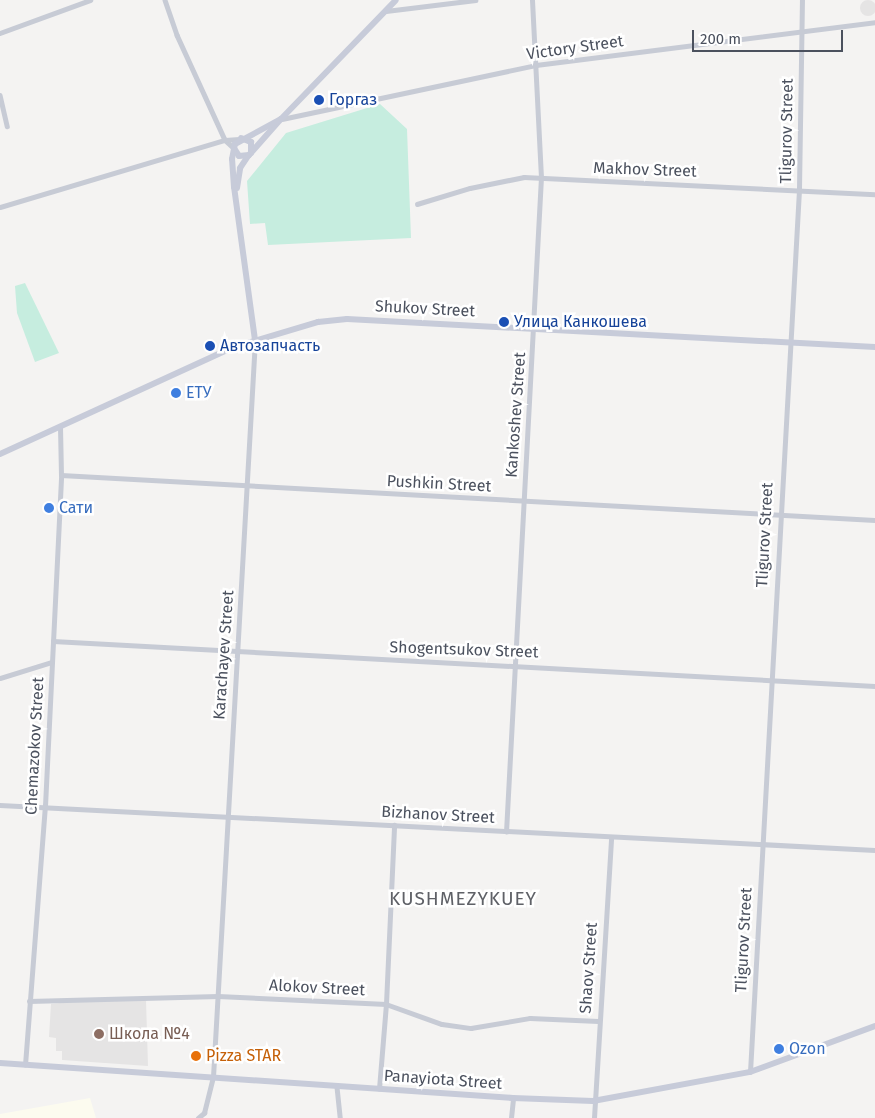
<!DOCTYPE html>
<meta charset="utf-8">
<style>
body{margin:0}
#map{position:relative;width:875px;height:1118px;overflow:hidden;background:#f4f3f2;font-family:"Fira Sans",sans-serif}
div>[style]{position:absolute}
.commercial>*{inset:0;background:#fcfbef}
.education>*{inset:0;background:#e5e4e4}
.round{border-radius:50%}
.green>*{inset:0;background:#c6eddf}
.street>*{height:4.5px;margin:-2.25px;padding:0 2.25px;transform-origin:2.25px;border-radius:2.25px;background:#c7cbd5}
.secondary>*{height:6px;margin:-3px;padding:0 3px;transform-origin:3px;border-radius:3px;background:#c7cbd9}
.dots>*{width:14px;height:14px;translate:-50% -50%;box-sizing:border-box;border:2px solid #fff;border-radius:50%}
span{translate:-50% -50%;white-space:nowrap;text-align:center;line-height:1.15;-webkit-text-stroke:5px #fff;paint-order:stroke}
.street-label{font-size:16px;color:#4b515e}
.transit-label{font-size:16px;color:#164399}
.left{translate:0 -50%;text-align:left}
.shop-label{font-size:16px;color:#366cbe}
.education-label{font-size:16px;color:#785e54}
.food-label{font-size:16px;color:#c56008}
.quarter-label{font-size:19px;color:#5f6167;letter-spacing:1px}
.scale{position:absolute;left:692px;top:30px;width:151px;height:22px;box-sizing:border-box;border:2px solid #4b515e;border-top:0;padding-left:6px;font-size:15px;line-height:18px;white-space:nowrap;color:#4b515e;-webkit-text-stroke:4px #fff;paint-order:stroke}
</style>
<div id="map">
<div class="commercial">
<div style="clip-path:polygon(90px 1098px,96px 1118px,0 1118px,0 1114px)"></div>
</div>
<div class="education">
<div class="round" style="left:860px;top:0;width:16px;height:16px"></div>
<div style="clip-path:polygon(88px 1000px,146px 1000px,148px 1066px,62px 1060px,62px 1051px,56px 1051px,56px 1038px,49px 1037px,51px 1004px)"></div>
</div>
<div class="green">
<div style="clip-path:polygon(380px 104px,407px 129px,411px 238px,268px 245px,265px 223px,250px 224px,247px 181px,286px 133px)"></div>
<div style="clip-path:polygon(25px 283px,59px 353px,35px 362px,17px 313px,15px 286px)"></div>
</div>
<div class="street">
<div style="left:165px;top:0;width:37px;rotate:71deg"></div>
<div style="left:177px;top:35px;width:115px;rotate:65.4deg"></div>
<div style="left:225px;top:140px;width:12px;rotate:42deg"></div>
<div style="left:386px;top:11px;width:90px;rotate:-7deg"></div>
<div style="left:0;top:33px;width:96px;rotate:-20.1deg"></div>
<div style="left:0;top:95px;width:32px;rotate:77deg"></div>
<div style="left:282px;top:119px;width:260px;rotate:-12deg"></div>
<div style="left:536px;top:65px;width:342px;rotate:-7.2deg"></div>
<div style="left:417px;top:204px;width:55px;rotate:-16.8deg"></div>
<div style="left:470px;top:188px;width:55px;rotate:-11.5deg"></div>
<div style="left:524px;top:177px;width:351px;rotate:2.8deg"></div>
<div style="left:0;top:207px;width:235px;rotate:-16.6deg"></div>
<div style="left:225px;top:140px;width:14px;rotate:-4deg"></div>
<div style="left:61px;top:475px;width:815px;rotate:3.16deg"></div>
<div style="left:53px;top:641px;width:823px;rotate:3.13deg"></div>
<div style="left:0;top:678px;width:54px;rotate:-17.1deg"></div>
<div style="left:0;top:805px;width:876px;rotate:2.94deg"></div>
<div style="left:506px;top:832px;width:655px;rotate:-86.94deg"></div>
<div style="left:541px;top:178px;width:178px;rotate:-92.9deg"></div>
<div style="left:29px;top:1001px;width:189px;rotate:-1.5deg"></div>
<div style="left:218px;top:996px;width:168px;rotate:2.7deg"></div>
<div style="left:386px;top:1004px;width:59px;rotate:19.7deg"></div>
<div style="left:442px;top:1024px;width:29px;rotate:8deg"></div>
<div style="left:471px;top:1028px;width:60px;rotate:-9.6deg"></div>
<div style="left:530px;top:1018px;width:68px;rotate:2.5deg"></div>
<div style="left:25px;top:1065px;width:260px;rotate:-85.6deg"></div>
<div style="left:45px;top:806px;width:331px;rotate:-87.2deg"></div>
<div style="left:61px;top:475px;width:47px;rotate:-91.2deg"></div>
<div style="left:750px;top:1072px;width:884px;rotate:-86.82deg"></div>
<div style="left:799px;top:189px;width:189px;rotate:-89.1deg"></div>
<div style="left:337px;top:1087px;width:31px;rotate:84deg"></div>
<div style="left:379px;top:1089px;width:85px;rotate:-85.3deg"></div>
<div style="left:386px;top:1004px;width:179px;rotate:-87.4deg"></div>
<div style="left:198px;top:1118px;width:8px;rotate:-40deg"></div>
<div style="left:204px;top:1113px;width:37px;rotate:-76deg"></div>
<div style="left:213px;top:1077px;width:738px;rotate:-86.74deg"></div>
<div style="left:511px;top:1118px;width:20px;rotate:-84deg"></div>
<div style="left:594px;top:1118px;width:281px;rotate:-86.5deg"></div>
</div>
<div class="secondary">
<div style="left:241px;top:138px;width:11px;rotate:22deg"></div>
<div style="left:251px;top:142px;width:11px;rotate:90deg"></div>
<div style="left:234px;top:148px;width:9px;rotate:58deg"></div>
<div style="left:239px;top:156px;width:10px;rotate:-6deg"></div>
<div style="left:249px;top:155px;width:48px;rotate:-48.4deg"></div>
<div style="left:237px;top:188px;width:20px;rotate:-81deg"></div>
<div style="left:240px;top:168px;width:14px;rotate:-56deg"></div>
<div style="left:255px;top:340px;width:154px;rotate:-97.8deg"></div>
<div style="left:234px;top:187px;width:28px;rotate:-94deg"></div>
<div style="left:232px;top:159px;width:15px;rotate:-79deg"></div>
<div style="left:235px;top:144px;width:52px;rotate:-28.5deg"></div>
<div style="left:281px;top:119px;width:165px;rotate:-46deg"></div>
<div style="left:0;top:454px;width:257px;rotate:-24.6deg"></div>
<div style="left:234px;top:347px;width:88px;rotate:-16.6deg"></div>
<div style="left:318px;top:322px;width:29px;rotate:-6deg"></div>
<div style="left:347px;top:319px;width:529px;rotate:3.04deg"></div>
<div style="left:0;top:1063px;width:514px;rotate:3.9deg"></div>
<div style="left:513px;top:1098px;width:80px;rotate:2.1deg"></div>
<div style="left:593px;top:1101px;width:160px;rotate:-10.5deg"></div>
<div style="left:750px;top:1072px;width:133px;rotate:-20.2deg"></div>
</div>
<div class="dots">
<div style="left:319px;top:100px;background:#1a4fb4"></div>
<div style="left:504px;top:322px;background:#1a4fb4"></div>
<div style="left:210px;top:346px;background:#1a4fb4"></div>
<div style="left:176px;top:393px;background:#3f7fe0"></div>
<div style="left:49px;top:508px;background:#3f7fe0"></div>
<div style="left:99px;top:1034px;background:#8d6e63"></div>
<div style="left:779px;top:1049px;background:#3f7fe0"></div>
<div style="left:196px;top:1056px;background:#e8710a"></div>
</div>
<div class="street-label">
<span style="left:575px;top:48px;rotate:-8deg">Victory Street</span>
<span style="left:787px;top:131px;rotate:-89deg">Tligurov Street</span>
<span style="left:645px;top:170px;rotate:2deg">Makhov Street</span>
<span style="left:425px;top:309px;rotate:3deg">Shukov Street</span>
<span style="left:516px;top:415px;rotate:-86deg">Kankoshev Street</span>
<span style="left:439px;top:484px;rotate:3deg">Pushkin Street</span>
<span style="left:765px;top:535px;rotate:-87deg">Tligurov Street</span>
<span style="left:464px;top:650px;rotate:2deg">Shogentsukov Street</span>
<span style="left:224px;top:655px;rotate:-86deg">Karachayev Street</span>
<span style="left:35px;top:746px;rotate:-87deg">Chemazokov Street</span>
<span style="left:438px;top:815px;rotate:3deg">Bizhanov Street</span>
<span style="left:744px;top:940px;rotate:-87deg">Tligurov Street</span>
<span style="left:589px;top:968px;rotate:-86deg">Shaov Street</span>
<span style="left:317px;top:988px;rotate:3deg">Alokov Street</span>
<span style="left:443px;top:1080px;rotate:4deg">Panayiota Street</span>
</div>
<div class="transit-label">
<span class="left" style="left:329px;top:100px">Горгаз</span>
<span class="left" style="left:514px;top:322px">Улица Канкошева</span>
<span class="left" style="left:220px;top:346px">Автозапчасть</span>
</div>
<div class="shop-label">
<span class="left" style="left:186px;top:393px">ЕТУ</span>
<span class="left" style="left:59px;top:508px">Сати</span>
<span class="left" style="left:789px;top:1049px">Ozon</span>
</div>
<div class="education-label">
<span class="left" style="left:109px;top:1034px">Школа №4</span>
</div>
<div class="food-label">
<span class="left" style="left:206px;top:1056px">Pizza STAR</span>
</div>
<div class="quarter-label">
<span style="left:463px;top:899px">KUSHMEZYKUEY</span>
</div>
<div class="scale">200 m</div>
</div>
